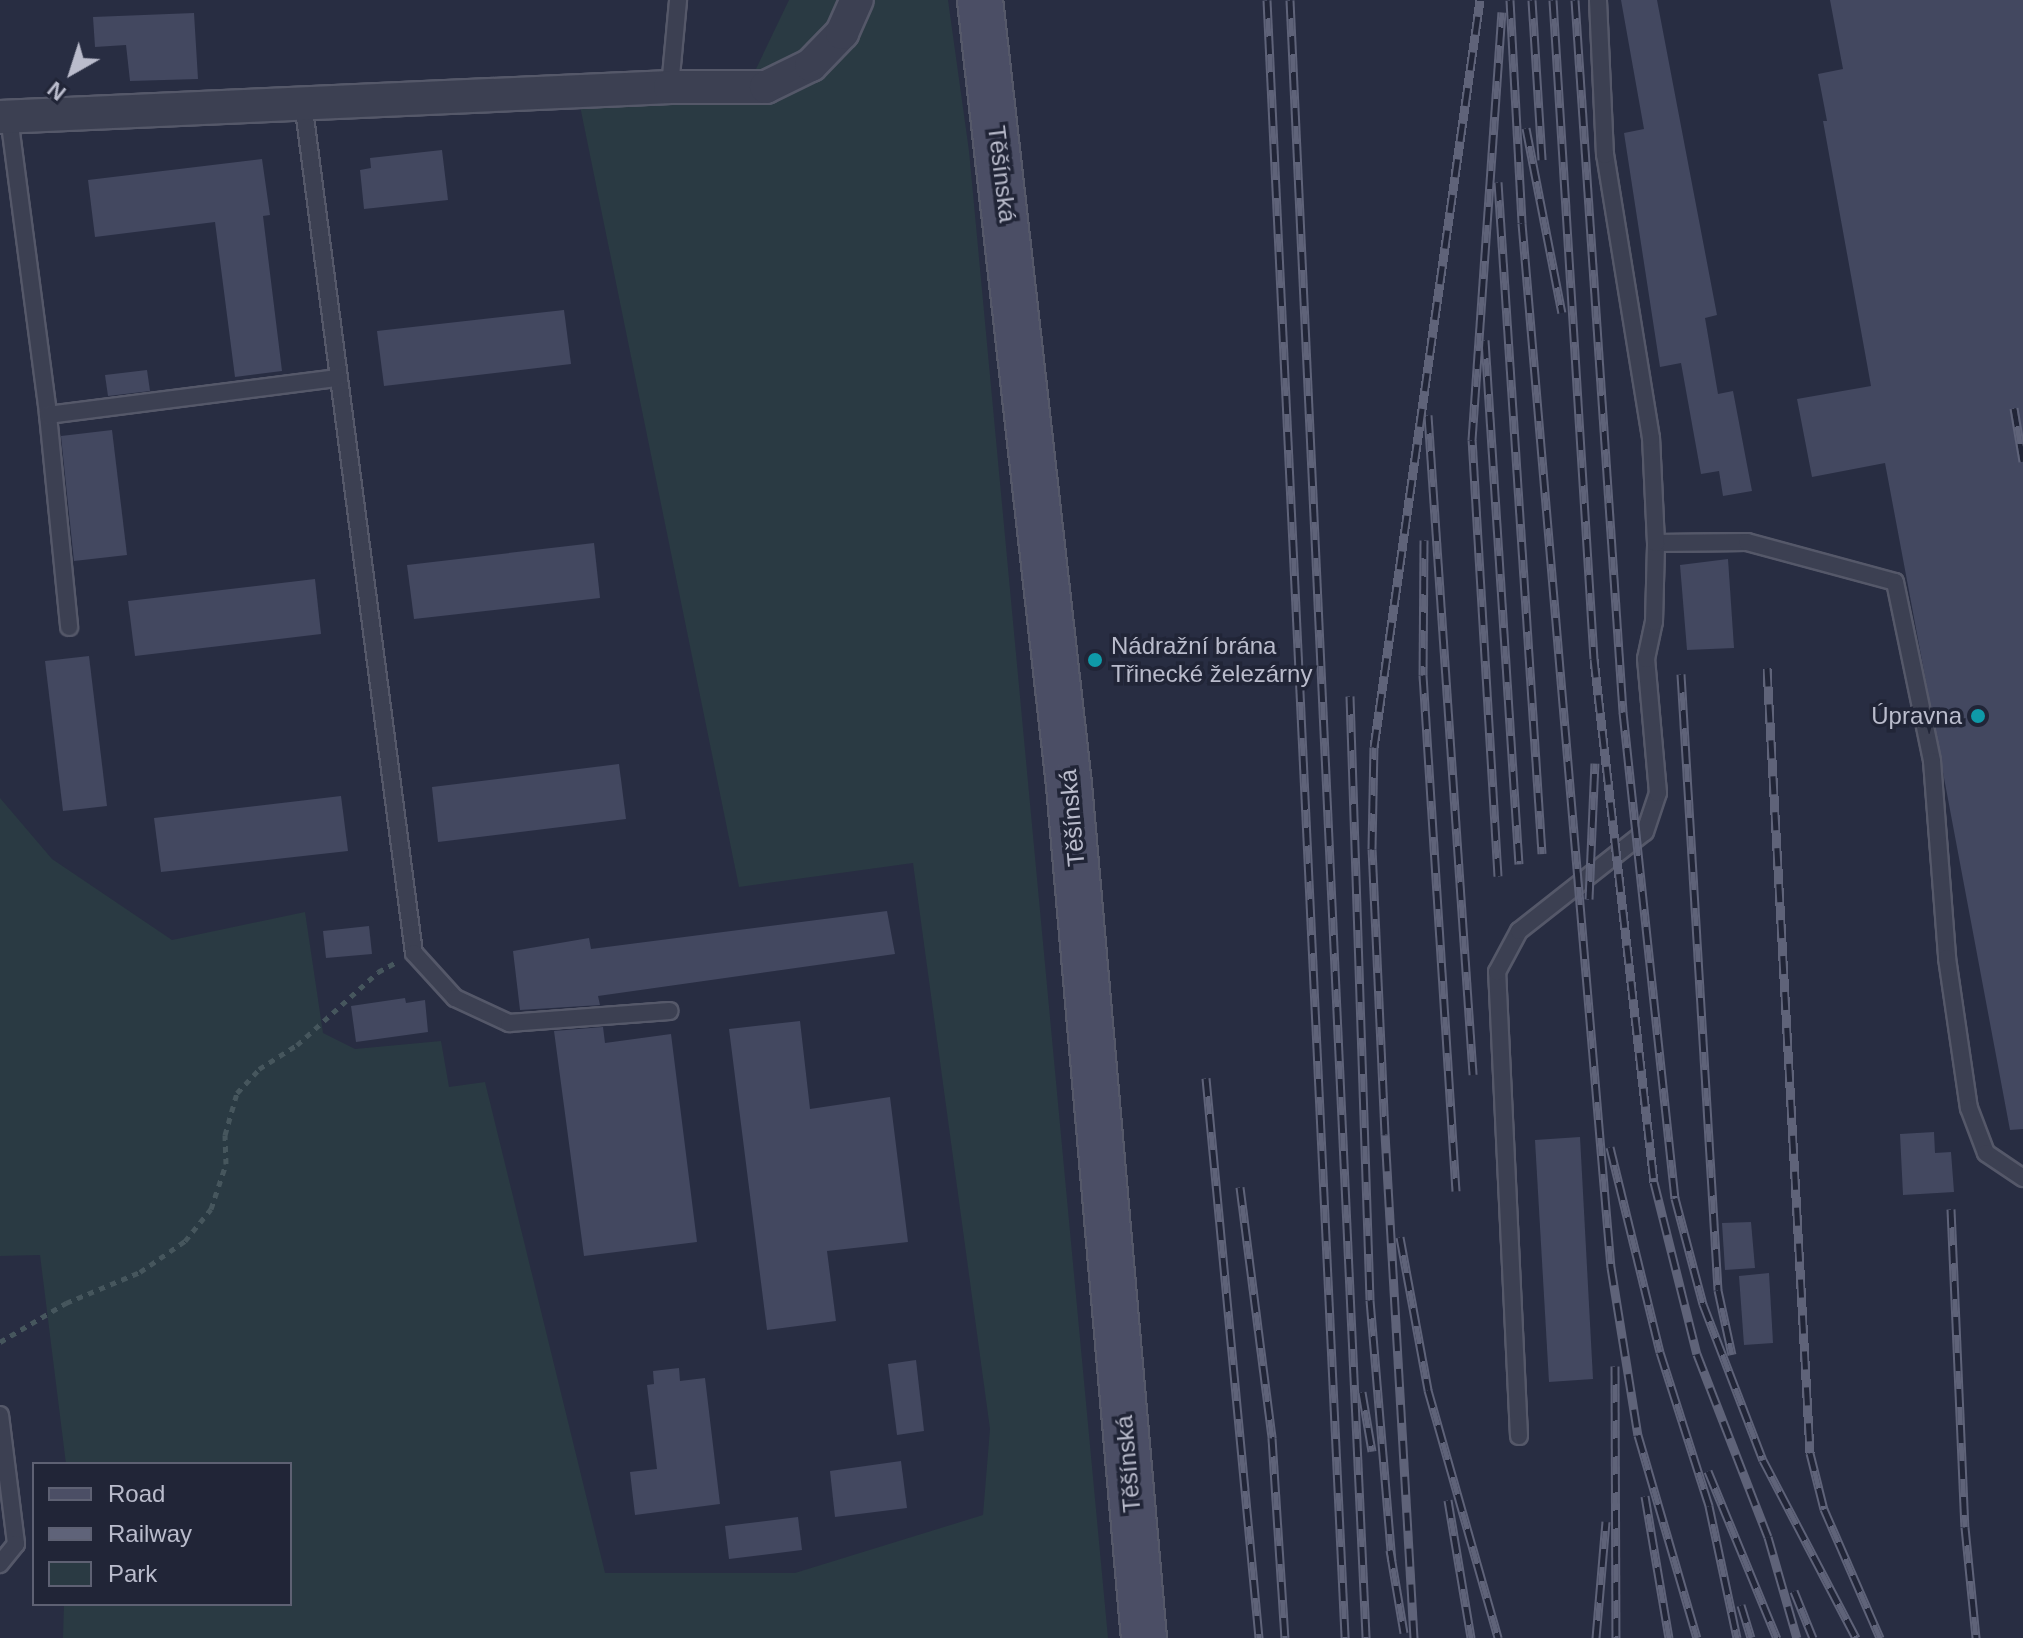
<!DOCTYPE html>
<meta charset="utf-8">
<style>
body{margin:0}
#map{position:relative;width:2023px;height:1638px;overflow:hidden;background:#282d42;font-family:Helvetica,sans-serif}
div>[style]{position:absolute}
.green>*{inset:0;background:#2a3a43}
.building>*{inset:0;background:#434860}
.path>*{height:5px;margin-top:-2.5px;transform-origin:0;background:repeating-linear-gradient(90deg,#46565d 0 6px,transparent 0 12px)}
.roads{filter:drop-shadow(2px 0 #555869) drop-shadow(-2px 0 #555869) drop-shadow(0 2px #555869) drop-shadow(0 -2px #555869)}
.lane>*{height:16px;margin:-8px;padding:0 8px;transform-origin:8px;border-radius:8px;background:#3c4052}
.street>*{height:32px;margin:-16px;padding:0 16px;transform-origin:16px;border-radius:16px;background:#3c4052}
.secondary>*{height:44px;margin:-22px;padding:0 22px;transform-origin:22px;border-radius:22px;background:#4b4e65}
.rail>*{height:9px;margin-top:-4.5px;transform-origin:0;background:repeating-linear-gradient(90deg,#212537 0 18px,#5f6379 0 36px);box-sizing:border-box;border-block:2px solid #5f6379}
.dots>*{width:22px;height:22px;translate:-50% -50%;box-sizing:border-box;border:4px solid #212537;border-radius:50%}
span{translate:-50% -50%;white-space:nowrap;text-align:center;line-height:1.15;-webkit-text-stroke:7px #212537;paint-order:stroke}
.street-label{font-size:24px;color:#babccc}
.poi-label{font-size:24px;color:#babccc}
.left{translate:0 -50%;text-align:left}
.right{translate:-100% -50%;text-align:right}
.legend{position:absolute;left:32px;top:1462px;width:260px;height:144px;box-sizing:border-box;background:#212537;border:2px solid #5e6173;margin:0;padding:10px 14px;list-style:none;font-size:24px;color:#babccc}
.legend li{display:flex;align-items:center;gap:16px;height:40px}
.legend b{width:40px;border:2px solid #5e6173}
.north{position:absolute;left:32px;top:32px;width:80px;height:80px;-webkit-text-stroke:6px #212537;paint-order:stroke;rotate:219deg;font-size:22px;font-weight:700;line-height:32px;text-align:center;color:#babccc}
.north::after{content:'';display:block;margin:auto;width:28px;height:36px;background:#babccc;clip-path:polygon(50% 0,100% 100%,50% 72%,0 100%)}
</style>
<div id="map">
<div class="green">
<div style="clip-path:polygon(789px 0,948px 0,969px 151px,1108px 1638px,63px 1638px,64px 1604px,290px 1604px,290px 1464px,66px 1464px,40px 1255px,0 1256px,0 798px,52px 859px,172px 940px,305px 912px,323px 1033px,355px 1049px,441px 1041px,449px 1087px,485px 1082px,605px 1573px,795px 1573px,983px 1515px,990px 1429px,913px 863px,739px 887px,579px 101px,742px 98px)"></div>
</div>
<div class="building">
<div style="clip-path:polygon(1621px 0,1657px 0,1717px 315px,1705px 318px,1718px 394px,1733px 391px,1752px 491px,1723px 496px,1719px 471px,1701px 474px,1681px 363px,1660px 367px,1624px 133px,1644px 129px)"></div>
<div style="clip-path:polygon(1830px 0,2023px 0,2023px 1129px,2010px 1130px,1885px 463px,1812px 477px,1797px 399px,1871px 386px,1823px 121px,1827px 121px,1818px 74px,1843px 69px)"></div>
<div style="clip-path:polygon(194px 13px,198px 79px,130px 81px,126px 45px,95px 47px,93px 17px)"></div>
<div style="clip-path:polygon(442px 150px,448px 200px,364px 209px,360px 170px,371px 168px,370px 158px)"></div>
<div style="clip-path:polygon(262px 159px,270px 215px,263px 216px,282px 371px,235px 377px,215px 222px,95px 237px,88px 180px)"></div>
<div style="clip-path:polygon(564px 310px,571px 364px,384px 386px,377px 331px)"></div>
<div style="clip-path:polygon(147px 370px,150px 391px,108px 396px,105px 375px)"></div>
<div style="clip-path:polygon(112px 430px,127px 555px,74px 561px,61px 436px)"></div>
<div style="clip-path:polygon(594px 543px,600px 598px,414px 619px,407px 565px)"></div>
<div style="clip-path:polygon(1728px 559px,1734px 648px,1687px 650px,1680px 565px)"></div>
<div style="clip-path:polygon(315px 579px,321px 634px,135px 656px,128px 601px)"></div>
<div style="clip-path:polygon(89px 656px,107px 806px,63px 811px,45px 661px)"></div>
<div style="clip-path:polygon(619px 764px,626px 819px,438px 842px,432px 787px)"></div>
<div style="clip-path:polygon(341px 796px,348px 851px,161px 872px,154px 818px)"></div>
<div style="clip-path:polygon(887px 911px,895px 954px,598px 996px,600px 1005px,520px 1010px,513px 951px,589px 938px,591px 949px)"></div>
<div style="clip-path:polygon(369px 926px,372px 954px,326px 958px,323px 931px)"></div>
<div style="clip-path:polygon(405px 998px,406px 1003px,425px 1000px,428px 1032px,356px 1042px,351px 1006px)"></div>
<div style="clip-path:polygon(800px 1021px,810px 1109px,890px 1097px,908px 1242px,827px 1251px,836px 1321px,767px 1330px,729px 1029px)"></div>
<div style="clip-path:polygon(603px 1027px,605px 1043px,671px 1034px,697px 1242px,584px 1256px,554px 1031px)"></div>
<div style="clip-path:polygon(1934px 1132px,1935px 1153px,1951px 1152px,1954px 1192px,1903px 1195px,1900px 1134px)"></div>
<div style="clip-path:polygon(1580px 1137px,1593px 1379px,1549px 1382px,1535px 1140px)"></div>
<div style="clip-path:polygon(1751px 1222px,1755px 1268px,1725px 1270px,1722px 1223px)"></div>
<div style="clip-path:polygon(1769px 1273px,1773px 1343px,1744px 1345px,1739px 1276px)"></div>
<div style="clip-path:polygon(916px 1360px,924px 1431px,897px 1435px,888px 1364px)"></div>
<div style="clip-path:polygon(679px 1368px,680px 1381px,705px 1378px,720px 1504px,635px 1515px,630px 1472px,657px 1469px,647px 1385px,654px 1384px,653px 1371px)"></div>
<div style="clip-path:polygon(901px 1461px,907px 1508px,835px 1517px,830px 1471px)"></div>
<div style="clip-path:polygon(798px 1517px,802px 1550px,729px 1559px,725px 1526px)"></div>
</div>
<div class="path">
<div style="left:0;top:1342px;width:77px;rotate:-30.6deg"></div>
<div style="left:66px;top:1303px;width:80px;rotate:-22.7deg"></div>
<div style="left:140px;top:1272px;width:55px;rotate:-34.6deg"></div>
<div style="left:185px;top:1241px;width:41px;rotate:-50.9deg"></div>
<div style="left:211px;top:1209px;width:47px;rotate:-71.6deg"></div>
<div style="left:226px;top:1164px;width:29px;rotate:-92deg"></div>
<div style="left:225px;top:1135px;width:44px;rotate:-74.1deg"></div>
<div style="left:237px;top:1093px;width:33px;rotate:-47deg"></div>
<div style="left:259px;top:1069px;width:45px;rotate:-32.3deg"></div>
<div style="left:297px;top:1045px;width:109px;rotate:-42deg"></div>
<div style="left:378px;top:972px;width:19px;rotate:-28deg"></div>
</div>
<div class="roads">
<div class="lane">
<div style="left:670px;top:87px;width:87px;rotate:-84.7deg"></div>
<div style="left:303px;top:102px;width:858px;rotate:82.57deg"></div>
<div style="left:414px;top:953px;width:61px;rotate:47.7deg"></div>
<div style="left:455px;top:998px;width:60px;rotate:24.8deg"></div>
<div style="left:509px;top:1023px;width:161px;rotate:-4.3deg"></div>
<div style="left:9px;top:117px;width:301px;rotate:82.5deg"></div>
<div style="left:48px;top:415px;width:213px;rotate:84.3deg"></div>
<div style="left:48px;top:415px;width:292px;rotate:-7.3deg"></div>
<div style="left:1656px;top:543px;width:91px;rotate:-0.6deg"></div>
<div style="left:1747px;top:542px;width:153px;rotate:15.1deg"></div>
<div style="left:1895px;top:582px;width:183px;rotate:78.3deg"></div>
<div style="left:1932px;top:761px;width:198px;rotate:85.6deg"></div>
<div style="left:1947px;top:958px;width:152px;rotate:81.7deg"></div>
<div style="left:1969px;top:1108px;width:48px;rotate:69.3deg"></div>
<div style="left:1986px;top:1153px;width:45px;rotate:34deg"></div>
<div style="left:0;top:1415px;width:130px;rotate:82.9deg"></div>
<div style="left:16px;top:1544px;width:26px;rotate:129deg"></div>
<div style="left:1519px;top:1436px;width:465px;rotate:-92.7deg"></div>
<div style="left:1497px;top:972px;width:47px;rotate:-61.8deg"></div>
<div style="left:1519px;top:931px;width:160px;rotate:-38.2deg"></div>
<div style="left:1645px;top:832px;width:41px;rotate:-71.6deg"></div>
<div style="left:1658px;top:793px;width:135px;rotate:-95.1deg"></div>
<div style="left:1646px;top:659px;width:38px;rotate:-78deg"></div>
<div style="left:1654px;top:622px;width:79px;rotate:-88.5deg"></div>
<div style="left:1656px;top:543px;width:105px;rotate:-92.7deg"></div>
<div style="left:1651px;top:438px;width:287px;rotate:-99.2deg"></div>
<div style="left:1605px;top:155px;width:155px;rotate:-92.6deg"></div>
</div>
<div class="street">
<div style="left:0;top:117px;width:671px;rotate:-2.56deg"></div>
<div style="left:670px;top:87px;width:96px"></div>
<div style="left:766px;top:87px;width:50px;rotate:-26.1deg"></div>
<div style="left:811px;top:65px;width:45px;rotate:-45.9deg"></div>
<div style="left:842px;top:33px;width:36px;rotate:-66deg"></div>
</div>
<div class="secondary">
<div style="left:980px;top:0;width:790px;rotate:83.53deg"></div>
<div style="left:1069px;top:785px;width:856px;rotate:84.98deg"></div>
</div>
</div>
<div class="rail">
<div style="left:1267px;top:0;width:1640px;rotate:87.27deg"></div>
<div style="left:1290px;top:0;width:1640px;rotate:87.34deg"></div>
<div style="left:1510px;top:0;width:223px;rotate:86.9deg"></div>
<div style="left:1522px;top:223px;width:1048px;rotate:85.13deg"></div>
<div style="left:1611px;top:1267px;width:170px;rotate:80.9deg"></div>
<div style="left:1638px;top:1435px;width:211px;rotate:73.8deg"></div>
<div style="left:1532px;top:0;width:160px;rotate:86.4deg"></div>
<div style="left:1553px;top:0;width:660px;rotate:86.44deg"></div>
<div style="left:1594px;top:659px;width:526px;rotate:83.46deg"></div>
<div style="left:1654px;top:1182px;width:177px;rotate:76deg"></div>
<div style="left:1697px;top:1354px;width:196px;rotate:68.8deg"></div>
<div style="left:1768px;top:1537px;width:105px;rotate:74deg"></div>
<div style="left:1575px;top:0;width:714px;rotate:86.14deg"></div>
<div style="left:1623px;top:712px;width:489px;rotate:83.9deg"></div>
<div style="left:1675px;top:1198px;width:110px;rotate:75.2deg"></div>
<div style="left:1703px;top:1304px;width:167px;rotate:69deg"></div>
<div style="left:1763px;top:1460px;width:201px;rotate:62.4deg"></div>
<div style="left:1526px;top:128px;width:188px;rotate:79deg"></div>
<div style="left:1498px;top:182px;width:673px;rotate:86.25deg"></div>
<div style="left:1485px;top:340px;width:525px;rotate:86.29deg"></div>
<div style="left:2014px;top:408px;width:54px;rotate:80.4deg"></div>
<div style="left:1428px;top:415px;width:661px;rotate:86.09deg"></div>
<div style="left:1424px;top:540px;width:135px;rotate:90.4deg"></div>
<div style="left:1423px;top:675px;width:517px;rotate:86.34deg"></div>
<div style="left:1767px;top:668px;width:786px;rotate:86.86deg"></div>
<div style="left:1810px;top:1453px;width:58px;rotate:76deg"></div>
<div style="left:1824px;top:1509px;width:141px;rotate:66.5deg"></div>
<div style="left:1681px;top:674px;width:617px;rotate:86.56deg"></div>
<div style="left:1718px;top:1290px;width:66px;rotate:77.8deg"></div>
<div style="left:1350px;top:696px;width:604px;rotate:88.1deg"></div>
<div style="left:1370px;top:1300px;width:262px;rotate:85.2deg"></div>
<div style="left:1498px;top:876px;width:437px;rotate:-93.4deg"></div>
<div style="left:1472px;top:440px;width:429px;rotate:-86deg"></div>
<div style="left:1589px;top:899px;width:136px;rotate:-87.5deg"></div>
<div style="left:1206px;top:1078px;width:563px;rotate:84.59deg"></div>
<div style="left:1610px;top:1147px;width:211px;rotate:76.3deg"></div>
<div style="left:1660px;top:1352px;width:162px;rotate:72.3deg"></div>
<div style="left:1709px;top:1506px;width:135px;rotate:78deg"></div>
<div style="left:1240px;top:1187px;width:253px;rotate:82.7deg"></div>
<div style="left:1272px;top:1438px;width:200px;rotate:86.3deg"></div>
<div style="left:1951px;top:1209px;width:318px;rotate:87.5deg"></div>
<div style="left:1965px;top:1527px;width:112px;rotate:84.3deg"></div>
<div style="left:1400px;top:1237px;width:156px;rotate:79.6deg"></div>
<div style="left:1428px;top:1390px;width:258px;rotate:74.2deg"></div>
<div style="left:1615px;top:1366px;width:272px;rotate:89.8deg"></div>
<div style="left:1362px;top:1392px;width:60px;rotate:80.4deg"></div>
<div style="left:1708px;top:1471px;width:181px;rotate:67.6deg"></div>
<div style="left:1645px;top:1496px;width:144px;rotate:80.4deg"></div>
<div style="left:1448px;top:1500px;width:140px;rotate:80.5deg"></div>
<div style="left:1390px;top:1550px;width:84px;rotate:80.4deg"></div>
<div style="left:1794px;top:1591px;width:51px;rotate:68deg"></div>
<div style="left:1741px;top:1605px;width:34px;rotate:73deg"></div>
<div style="left:1414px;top:1638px;width:505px;rotate:-93.29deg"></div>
<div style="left:1385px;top:1134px;width:285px;rotate:-92.6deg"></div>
<div style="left:1372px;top:849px;width:102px;rotate:-88.9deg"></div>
<div style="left:1374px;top:747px;width:754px;rotate:-81.92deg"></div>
<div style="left:1596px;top:1638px;width:117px;rotate:-85.1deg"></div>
</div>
<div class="dots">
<div style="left:1095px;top:660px;background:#0f9aa8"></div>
<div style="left:1978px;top:716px;background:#0f9aa8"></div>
</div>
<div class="street-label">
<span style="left:1002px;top:174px;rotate:83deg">Těšínská</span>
<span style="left:1072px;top:818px;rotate:-95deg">Těšínská</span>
<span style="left:1128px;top:1464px;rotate:-95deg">Těšínská</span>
</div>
<div class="poi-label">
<span class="left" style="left:1111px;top:660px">Nádražní brána<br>Třinecké železárny</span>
<span class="right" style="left:1962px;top:716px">Úpravna</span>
</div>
<ul class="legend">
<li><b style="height:10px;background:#4b4e65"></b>Road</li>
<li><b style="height:10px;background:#5f6379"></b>Railway</li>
<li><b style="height:22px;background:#2a3a43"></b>Park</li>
</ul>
<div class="north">N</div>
</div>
